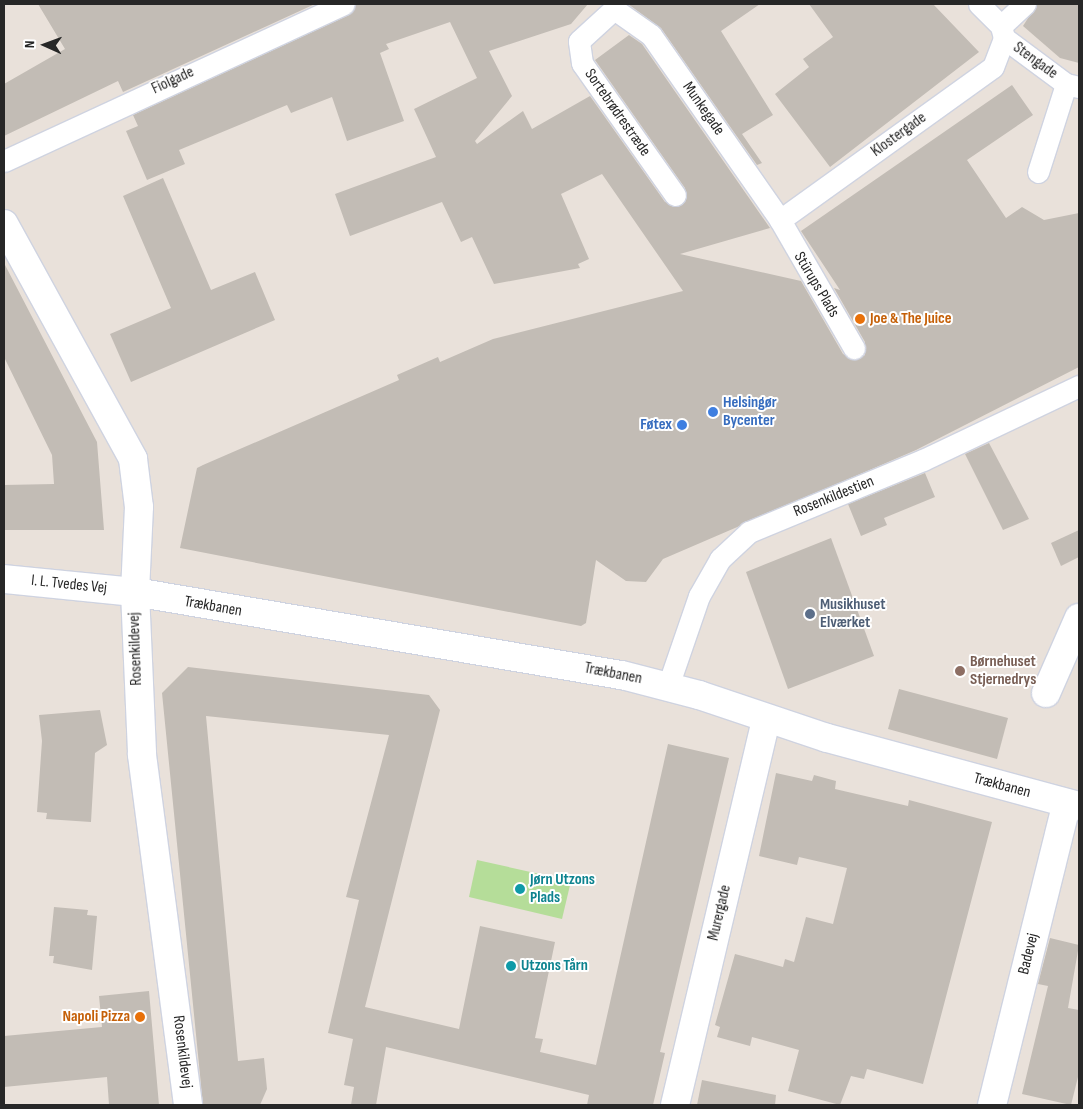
<!DOCTYPE html>
<meta charset="utf-8">
<style>
body{margin:0}
#map{position:relative;width:1083px;height:1109px;overflow:hidden;background:#e9e1da;font-family:"Sofia Sans Condensed",sans-serif}
div>[style]{position:absolute}
.green>*{inset:0;background:#b5dd99}
.building>*{inset:0;background:#c2bcb5}
.roads{filter:drop-shadow(1px 0 #cfd3e0) drop-shadow(-1px 0 #cfd3e0) drop-shadow(0 1px #cfd3e0) drop-shadow(0 -1px #cfd3e0)}
.pedestrian>*{height:21px;margin:-10.5px;padding:0 10.5px;transform-origin:10.5px;border-radius:10.5px;background:#fff}
.minor>*{height:28px;margin:-14px;padding:0 14px;transform-origin:14px;border-radius:14px;background:#fff}
.tertiary>*{height:28px;margin:-14px;padding:0 14px;transform-origin:14px;border-radius:14px;background:#fff}
.secondary>*{height:28px;margin:-14px;padding:0 14px;transform-origin:14px;border-radius:14px;background:#fff}
.dots>*{width:14px;height:14px;translate:-50% -50%;box-sizing:border-box;border:2px solid #fff;border-radius:50%}
span{translate:-50% -50%;white-space:nowrap;text-align:center;line-height:1.15;-webkit-text-stroke:4px #fff;paint-order:stroke}
.street-label{font-size:16px;color:#272727}
.food-label{font-size:16px;color:#c56008;font-weight:700}
.left{translate:0 -50%;text-align:left}
.right{translate:-100% -50%;text-align:right}
.shop-label{font-size:16px;color:#366cbe;font-weight:700}
.service-label{font-size:16px;color:#4e5e75;font-weight:700}
.education-label{font-size:16px;color:#785e54;font-weight:700}
.culture-label{font-size:16px;color:#0d838f;font-weight:700}
.frame{position:absolute;inset:0;border:5px solid #272727;pointer-events:none}
.north{position:absolute;left:20px;top:20px;width:50px;height:50px;-webkit-text-stroke:4px #fff;paint-order:stroke;rotate:272deg;font-size:14px;font-weight:700;line-height:20px;text-align:center;color:#272727}
.north::after{content:'';display:block;margin:auto;width:18px;height:22px;background:#272727;clip-path:polygon(50% 0,100% 100%,50% 72%,0 100%)}
</style>
<div id="map">
<div class="green">
<div style="clip-path:polygon(477px 860px,571px 881px,562px 919px,469px 897px)"></div>
</div>
<div class="building">
<div style="clip-path:polygon(38px 4px,315px 4px,123px 92px,118px 81px,4px 136px,4px 84px,65px 49px)"></div>
<div style="clip-path:polygon(356px 4px,588px 4px,571px 24px,489px 51px,512px 96px,475px 141px,477px 144px,523px 111px,532px 129px,590px 96px,665px 202px,682px 205px,686px 200px,685px 188px,595px 60px,629px 35px,642px 44px,770px 228px,680px 254px,801px 281px,843px 354px,854px 360px,865px 355px,865px 342px,834px 288px,840px 290px,801px 231px,1012px 85px,1033px 115px,967px 160px,1006px 218px,1022px 207px,1044px 220px,1079px 213px,1079px 367px,916px 450px,663px 559px,646px 582px,626px 581px,596px 560px,586px 623px,581px 626px,180px 548px,197px 468px,203px 465px,399px 380px,397px 375px,438px 357px,440px 362px,493px 339px,683px 291px,602px 174px,561px 194px,589px 259px,578px 264px,580px 268px,494px 284px,472px 237px,461px 242px,442px 202px,350px 236px,335px 194px,436px 157px,414px 109px,477px 78px,450px 22px,386px 44px,389px 49px,380px 53px,404px 121px,347px 141px,332px 97px,291px 113px,287px 105px,179px 150px,185px 164px,147px 180px,126px 131px,138px 126px,133px 115px,349px 15px)"></div>
<div style="clip-path:polygon(628px 4px,760px 4px,721px 31px,773px 115px,742px 134px,762px 163px,757px 165px,661px 28px)"></div>
<div style="clip-path:polygon(809px 4px,933px 4px,979px 52px,830px 167px,775px 94px,809px 67px,803px 59px,833px 37px)"></div>
<div style="clip-path:polygon(1037px 4px,1079px 4px,1079px 63px,1060px 58px,1023px 26px)"></div>
<div style="clip-path:polygon(163px 178px,211px 290px,255px 272px,275px 320px,131px 382px,110px 334px,171px 308px,123px 196px)"></div>
<div style="clip-path:polygon(4px 263px,97px 442px,104px 530px,4px 530px,4px 485px,54px 484px,52px 455px,4px 357px)"></div>
<div style="clip-path:polygon(989px 443px,1029px 519px,1003px 530px,965px 454px)"></div>
<div style="clip-path:polygon(925px 473px,935px 497px,884px 518px,887px 525px,861px 536px,848px 504px)"></div>
<div style="clip-path:polygon(1079px 530px,1079px 557px,1061px 566px,1051px 543px)"></div>
<div style="clip-path:polygon(831px 538px,874px 656px,788px 689px,746px 572px)"></div>
<div style="clip-path:polygon(188px 667px,429px 695px,440px 710px,365px 1007px,459px 1029px,480px 926px,555px 942px,535px 1038px,543px 1039px,540px 1052px,596px 1065px,668px 744px,729px 758px,660px 1052px,665px 1053px,653px 1105px,587px 1105px,589px 1095px,386px 1047px,376px 1105px,351px 1105px,354px 1087px,344px 1085px,353px 1039px,328px 1033px,359px 900px,346px 897px,389px 735px,206px 716px,238px 1061px,264px 1058px,267px 1089px,260px 1105px,203px 1105px,162px 693px)"></div>
<div style="clip-path:polygon(899px 689px,1008px 718px,997px 759px,888px 729px)"></div>
<div style="clip-path:polygon(100px 710px,107px 745px,95px 753px,91px 822px,46px 819px,47px 813px,37px 812px,42px 741px,39px 715px)"></div>
<div style="clip-path:polygon(776px 773px,812px 781px,814px 775px,836px 781px,835px 789px,908px 806px,909px 800px,992px 822px,923px 1084px,867px 1069px,864px 1079px,851px 1076px,840px 1105px,788px 1091px,799px 1050px,752px 1037px,750px 1046px,717px 1037px,720px 1027px,715px 1025px,735px 954px,783px 967px,785px 959px,794px 962px,806px 917px,833px 924px,847px 868px,799px 857px,797px 865px,759px 856px)"></div>
<div style="clip-path:polygon(54px 907px,88px 910px,87px 915px,97px 916px,92px 970px,53px 963px,54px 956px,49px 956px)"></div>
<div style="clip-path:polygon(1050px 938px,1079px 945px,1068px 1008px,1079px 1010px,1079px 1073px,1071px 1105px,1022px 1094px,1048px 986px,1038px 984px)"></div>
<div style="clip-path:polygon(149px 991px,159px 1105px,109px 1105px,107px 1077px,4px 1087px,4px 1036px,102px 1027px,99px 996px)"></div>
<div style="clip-path:polygon(702px 1080px,776px 1095px,775px 1105px,697px 1105px)"></div>
</div>
<div class="roads">
<div class="pedestrian">
<div style="left:979px;top:4px;width:31px;rotate:45deg"></div>
<div style="left:1001px;top:26px;width:12px;rotate:76deg"></div>
<div style="left:1004px;top:38px;width:77px;rotate:36.6deg"></div>
<div style="left:1066px;top:84px;width:13px;rotate:13deg"></div>
<div style="left:1001px;top:26px;width:33px;rotate:-43deg"></div>
<div style="left:4px;top:161px;width:374px;rotate:-24.8deg"></div>
<div style="left:1038px;top:172px;width:92px;rotate:-72.3deg"></div>
<div style="left:675px;top:195px;width:161px;rotate:-125.2deg"></div>
<div style="left:582px;top:63px;width:22px;rotate:-98deg"></div>
<div style="left:579px;top:41px;width:47px;rotate:-42.4deg"></div>
<div style="left:614px;top:9px;width:45px;rotate:35.1deg"></div>
<div style="left:651px;top:35px;width:226px;rotate:55.1deg"></div>
<div style="left:780px;top:220px;width:148px;rotate:60deg"></div>
<div style="left:780px;top:220px;width:262px;rotate:-35.7deg"></div>
<div style="left:993px;top:67px;width:31px;rotate:-69deg"></div>
<div style="left:668px;top:686px;width:95px;rotate:-71deg"></div>
<div style="left:699px;top:596px;width:43px;rotate:-60.4deg"></div>
<div style="left:720px;top:559px;width:40px;rotate:-43deg"></div>
<div style="left:749px;top:532px;width:188px;rotate:-22.5deg"></div>
<div style="left:923px;top:460px;width:173px;rotate:-25.4deg"></div>
</div>
<div class="minor">
<div style="left:4px;top:224px;width:268px;rotate:61.2deg"></div>
<div style="left:133px;top:459px;width:48px;rotate:82.9deg"></div>
<div style="left:139px;top:507px;width:85px;rotate:92.7deg"></div>
<div style="left:1046px;top:693px;width:82px;rotate:-66.3deg"></div>
<div style="left:675px;top:1105px;width:396px;rotate:-76.7deg"></div>
<div style="left:992px;top:1105px;width:311px;rotate:-76.1deg"></div>
</div>
<div class="tertiary">
<div style="left:135px;top:592px;width:163px;rotate:87.5deg"></div>
<div style="left:142px;top:755px;width:353px;rotate:82.5deg"></div>
</div>
<div class="secondary">
<div style="left:4px;top:579px;width:132px;rotate:5.7deg"></div>
<div style="left:135px;top:592px;width:494px;rotate:9.7deg"></div>
<div style="left:622px;top:675px;width:80px;rotate:14.6deg"></div>
<div style="left:699px;top:695px;width:135px;rotate:18.6deg"></div>
<div style="left:827px;top:738px;width:261px;rotate:15.1deg"></div>
</div>
</div>
<div class="dots">
<div style="left:860px;top:319px;background:#e8710a"></div>
<div style="left:713px;top:412px;background:#3f7fe0"></div>
<div style="left:682px;top:425px;background:#3f7fe0"></div>
<div style="left:810px;top:614px;background:#5c6f8a"></div>
<div style="left:960px;top:671px;background:#8d6e63"></div>
<div style="left:520px;top:889px;background:#0f9aa8"></div>
<div style="left:511px;top:966px;background:#0f9aa8"></div>
<div style="left:140px;top:1017px;background:#e8710a"></div>
</div>
<div class="street-label">
<span style="left:1035px;top:61px;rotate:36deg">Stengade</span>
<span style="left:173px;top:81px;rotate:-25deg">Fiolgade</span>
<span style="left:703px;top:109px;rotate:55deg">Munkegade</span>
<span style="left:617px;top:113px;rotate:55deg">Sortebrødrestræde</span>
<span style="left:899px;top:135px;rotate:-36deg">Klostergade</span>
<span style="left:816px;top:285px;rotate:59deg">Stürups Plads</span>
<span style="left:834px;top:497px;rotate:-22deg">Rosenkildestien</span>
<span style="left:69px;top:585px;rotate:6deg">I. L. Tvedes Vej</span>
<span style="left:213px;top:607px;rotate:10deg">Trækbanen</span>
<span style="left:136px;top:649px;rotate:-92deg">Rosenkildevej</span>
<span style="left:613px;top:674px;rotate:11deg">Trækbanen</span>
<span style="left:1002px;top:786px;rotate:15deg">Trækbanen</span>
<span style="left:720px;top:913px;rotate:-77deg">Murergade</span>
<span style="left:1029px;top:954px;rotate:-76deg">Badevej</span>
<span style="left:182px;top:1052px;rotate:83deg">Rosenkildevej</span>
</div>
<div class="food-label">
<span class="left" style="left:870px;top:319px">Joe &amp; The Juice</span>
<span class="right" style="left:130px;top:1017px">Napoli Pizza</span>
</div>
<div class="shop-label">
<span class="left" style="left:723px;top:412px">Helsingør<br>Bycenter</span>
<span class="right" style="left:672px;top:425px">Føtex</span>
</div>
<div class="service-label">
<span class="left" style="left:820px;top:614px">Musikhuset<br>Elværket</span>
</div>
<div class="education-label">
<span class="left" style="left:970px;top:671px">Børnehuset<br>Stjernedrys</span>
</div>
<div class="culture-label">
<span class="left" style="left:530px;top:889px">Jørn Utzons<br>Plads</span>
<span class="left" style="left:521px;top:966px">Utzons Tårn</span>
</div>
<div class="frame"></div>
<div class="north">N</div>
</div>
